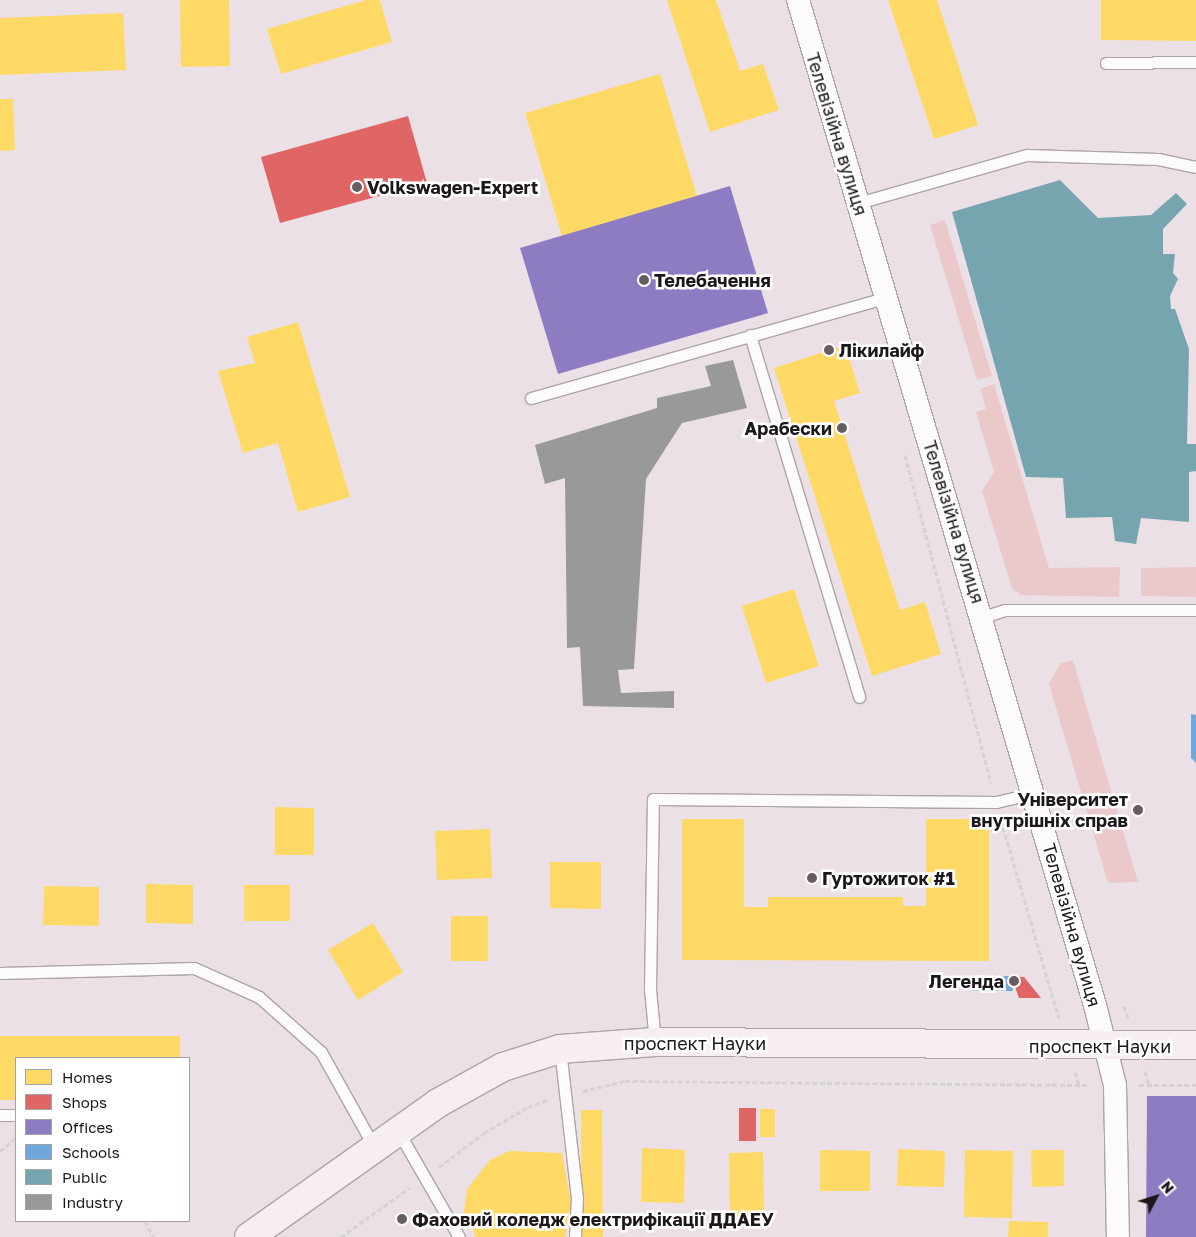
<!DOCTYPE html>
<meta charset="utf-8">
<style>
body{margin:0}
#map{position:relative;width:1196px;height:1237px;overflow:hidden;background:#ece0e7;font-family:"Golos Text",sans-serif}
div>[style]{position:absolute}
.green>*{inset:0;background:#ebc8c9}
.homes>*{inset:0;background:#ffd966}
.shops>*{inset:0;background:#e06666}
.offices>*{inset:0;background:#8e7cc3}
.schools>*{inset:0;background:#6fa8dc}
.public>*{inset:0;background:#76a5af}
.industry>*{inset:0;background:#999}
.path>*{height:3px;margin-top:-1.5px;transform-origin:0;background:repeating-linear-gradient(90deg,#d5d2d3 0 5px,transparent 0 7.5px)}
.roads{filter:drop-shadow(1px 0 #aca4a8) drop-shadow(-1px 0 #aca4a8) drop-shadow(0 1px #aca4a8) drop-shadow(0 -1px #aca4a8)}
.lane>*{height:11px;margin:-5.5px;padding:0 5.5px;transform-origin:5.5px;border-radius:5.5px;background:#fcfafb}
.street>*{height:22px;margin:-11px;padding:0 11px;transform-origin:11px;border-radius:11px;background:#fcfafb}
.primary>*{height:28px;margin:-14px;padding:0 14px;transform-origin:14px;border-radius:14px;background:#f6eef1}
.dots>*{width:14px;height:14px;translate:-50% -50%;box-sizing:border-box;border:2px solid #fff;border-radius:50%}
span{translate:-50% -50%;white-space:nowrap;text-align:center;line-height:1.15;-webkit-text-stroke:5px #fff;paint-order:stroke}
.street-label{font-size:18px;color:#1d171b}
.poi-label{font-size:18px;color:#1d171b;font-weight:700}
.left{translate:0 -50%;text-align:left}
.right{translate:-100% -50%;text-align:right}
.legend{position:absolute;left:15px;top:1057px;width:175px;height:165px;box-sizing:border-box;background:#fff;border:1px solid #a5a2a4;margin:0;padding:6px 9px;list-style:none;font-size:15px;color:#1d171b}
.legend li{display:flex;align-items:center;gap:10px;height:25px}
.legend b{width:25px;border:1px solid #a5a2a4}
.north{position:absolute;left:1131px;top:1172px;width:50px;height:50px;-webkit-text-stroke:4px #fff;paint-order:stroke;rotate:50deg;font-size:14px;font-weight:700;line-height:20px;text-align:center;color:#1d171b}
.north::after{content:'';display:block;margin:auto;width:18px;height:22px;background:#1d171b;clip-path:polygon(50% 0,100% 100%,50% 72%,0 100%)}
</style>
<div id="map">
<div class="green">
<div style="clip-path:polygon(945px 220px,992px 376px,977px 380px,930px 225px)"></div>
<div style="clip-path:polygon(994px 384px,1049px 568px,1120px 567px,1119px 597px,1021px 595px,1012px 588px,982px 491px,994px 472px,976px 412px,986px 409px,980px 389px)"></div>
<div style="clip-path:polygon(1196px 567px,1196px 597px,1141px 596px,1141px 568px)"></div>
<div style="clip-path:polygon(1073px 660px,1116px 808px,1138px 882px,1108px 883px,1049px 684px,1060px 664px)"></div>
</div>
<div class="homes">
<div style="clip-path:polygon(180px 0,229px 0,230px 66px,181px 67px)"></div>
<div style="clip-path:polygon(366px 0,380px 0,392px 42px,281px 74px,267px 29px)"></div>
<div style="clip-path:polygon(667px 0,716px 0,740px 71px,763px 64px,779px 110px,710px 132px)"></div>
<div style="clip-path:polygon(888px 0,937px 0,978px 125px,934px 139px)"></div>
<div style="clip-path:polygon(1101px 0,1196px 0,1196px 41px,1101px 40px)"></div>
<div style="clip-path:polygon(123px 13px,126px 70px,0 75px,0 18px)"></div>
<div style="clip-path:polygon(660px 74px,697px 196px,562px 236px,525px 113px)"></div>
<div style="clip-path:polygon(0 99px,13px 99px,15px 150px,0 151px)"></div>
<div style="clip-path:polygon(298px 322px,350px 497px,298px 512px,278px 443px,243px 453px,218px 371px,255px 363px,247px 337px)"></div>
<div style="clip-path:polygon(845px 345px,860px 393px,834px 401px,900px 610px,925px 602px,941px 654px,872px 676px,774px 368px)"></div>
<div style="clip-path:polygon(794px 589px,819px 666px,766px 683px,742px 606px)"></div>
<div style="clip-path:polygon(275px 807px,314px 808px,314px 855px,275px 855px)"></div>
<div style="clip-path:polygon(682px 819px,744px 819px,744px 907px,768px 907px,768px 897px,903px 897px,903px 906px,926px 906px,926px 819px,989px 819px,989px 961px,682px 960px)"></div>
<div style="clip-path:polygon(490px 829px,492px 878px,437px 880px,435px 831px)"></div>
<div style="clip-path:polygon(550px 862px,601px 862px,601px 909px,550px 908px)"></div>
<div style="clip-path:polygon(146px 884px,193px 885px,193px 924px,146px 923px)"></div>
<div style="clip-path:polygon(244px 885px,290px 885px,290px 921px,244px 921px)"></div>
<div style="clip-path:polygon(44px 886px,99px 887px,99px 926px,43px 925px)"></div>
<div style="clip-path:polygon(451px 916px,488px 916px,488px 961px,451px 961px)"></div>
<div style="clip-path:polygon(373px 923px,403px 972px,358px 1000px,328px 950px)"></div>
<div style="clip-path:polygon(0 1036px,180px 1036px,180px 1058px,16px 1058px,16px 1100px,0 1100px)"></div>
<div style="clip-path:polygon(760px 1109px,775px 1109px,775px 1137px,760px 1137px)"></div>
<div style="clip-path:polygon(581px 1110px,602px 1110px,603px 1237px,582px 1237px)"></div>
<div style="clip-path:polygon(642px 1148px,685px 1150px,684px 1203px,641px 1202px)"></div>
<div style="clip-path:polygon(898px 1149px,945px 1151px,944px 1187px,897px 1186px)"></div>
<div style="clip-path:polygon(820px 1150px,870px 1151px,870px 1191px,820px 1191px)"></div>
<div style="clip-path:polygon(965px 1150px,1013px 1151px,1012px 1218px,964px 1217px)"></div>
<div style="clip-path:polygon(1031px 1150px,1064px 1150px,1064px 1186px,1032px 1187px)"></div>
<div style="clip-path:polygon(509px 1151px,562px 1153px,571px 1203px,565px 1237px,476px 1237px,464px 1213px,467px 1189px,490px 1160px)"></div>
<div style="clip-path:polygon(763px 1152px,764px 1217px,730px 1217px,729px 1153px)"></div>
<div style="clip-path:polygon(1009px 1221px,1048px 1222px,1048px 1237px,1008px 1237px)"></div>
</div>
<div class="shops">
<div style="clip-path:polygon(408px 116px,427px 183px,280px 223px,261px 157px)"></div>
<div style="clip-path:polygon(1011px 976px,1024px 977px,1041px 998px,1019px 998px)"></div>
<div style="clip-path:polygon(739px 1108px,756px 1108px,756px 1141px,739px 1141px)"></div>
</div>
<div class="offices">
<div style="clip-path:polygon(730px 186px,768px 313px,558px 374px,520px 248px)"></div>
<div style="clip-path:polygon(1147px 1096px,1196px 1096px,1196px 1237px,1146px 1237px)"></div>
</div>
<div class="schools">
<div style="clip-path:polygon(1191px 714px,1196px 715px,1196px 763px,1191px 758px)"></div>
<div style="clip-path:polygon(1011px 976px,1013px 991px,970px 991px,969px 977px)"></div>
</div>
<div class="public">
<div style="clip-path:polygon(1060px 180px,1098px 218px,1151px 215px,1176px 193px,1187px 204px,1163px 229px,1163px 254px,1175px 254px,1173px 273px,1178px 279px,1170px 296px,1171px 309px,1175px 309px,1189px 349px,1187px 444px,1196px 444px,1196px 471px,1189px 472px,1189px 522px,1141px 518px,1136px 544px,1115px 541px,1112px 517px,1066px 518px,1063px 478px,1026px 477px,952px 212px)"></div>
</div>
<div class="industry">
<div style="clip-path:polygon(733px 360px,747px 408px,682px 423px,646px 479px,634px 669px,618px 670px,621px 693px,674px 691px,674px 708px,583px 706px,580px 647px,567px 648px,565px 478px,545px 484px,535px 445px,657px 408px,657px 398px,711px 386px,705px 366px)"></div>
</div>
<div class="path">
<div style="left:905px;top:455px;width:339px;rotate:75.3deg"></div>
<div style="left:1001px;top:820px;width:206px;rotate:73.7deg"></div>
<div style="left:1124px;top:1006px;width:12px;rotate:70deg"></div>
<div style="left:1145px;top:1071px;width:15px;rotate:74deg"></div>
<div style="left:1075px;top:1072px;width:14px;rotate:73deg"></div>
<div style="left:1139px;top:1085px;width:57px"></div>
<div style="left:583px;top:1091px;width:43px;rotate:-13.4deg"></div>
<div style="left:625px;top:1081px;width:465px;rotate:0.5deg"></div>
<div style="left:0;top:1151px;width:21px;rotate:-39deg"></div>
<div style="left:439px;top:1167px;width:56px;rotate:-37.1deg"></div>
<div style="left:484px;top:1133px;width:51px;rotate:-30.6deg"></div>
<div style="left:528px;top:1107px;width:21px;rotate:-19deg"></div>
<div style="left:145px;top:1221px;width:18px;rotate:63deg"></div>
<div style="left:341px;top:1237px;width:84px;rotate:-35.8deg"></div>
</div>
<div class="roads">
<div class="lane">
<div style="left:1106px;top:63px;width:90px;rotate:-0.6deg"></div>
<div style="left:858px;top:203px;width:176px;rotate:-15.9deg"></div>
<div style="left:1027px;top:155px;width:131px;rotate:1.7deg"></div>
<div style="left:1158px;top:159px;width:39px;rotate:12deg"></div>
<div style="left:750px;top:335px;width:378px;rotate:73.2deg"></div>
<div style="left:531px;top:398px;width:370px;rotate:-15.8deg"></div>
<div style="left:983px;top:617px;width:22px;rotate:-18deg"></div>
<div style="left:1004px;top:610px;width:192px"></div>
<div style="left:0;top:973px;width:194px;rotate:-1.5deg"></div>
<div style="left:194px;top:968px;width:71px;rotate:24deg"></div>
<div style="left:259px;top:997px;width:83px;rotate:41.6deg"></div>
<div style="left:321px;top:1052px;width:109px;rotate:60.8deg"></div>
<div style="left:655px;top:1042px;width:53px;rotate:-95.4deg"></div>
<div style="left:650px;top:989px;width:190px;rotate:-89.1deg"></div>
<div style="left:653px;top:799px;width:343px;rotate:0.5deg"></div>
<div style="left:996px;top:802px;width:39px;rotate:-13deg"></div>
<div style="left:560px;top:1049px;width:150px;rotate:83.5deg"></div>
<div style="left:577px;top:1198px;width:39px;rotate:93deg"></div>
<div style="left:0;top:1115px;width:16px"></div>
<div style="left:398px;top:1131px;width:122px;rotate:60.1deg"></div>
</div>
<div class="street">
<div style="left:798px;top:0;width:1048px;rotate:73.54deg"></div>
<div style="left:1095px;top:1005px;width:82px;rotate:76deg"></div>
<div style="left:1115px;top:1085px;width:152px;rotate:88.9deg"></div>
</div>
<div class="primary">
<div style="left:249px;top:1237px;width:232px;rotate:-35.3deg"></div>
<div style="left:438px;top:1103px;width:74px;rotate:-29deg"></div>
<div style="left:503px;top:1067px;width:60px;rotate:-17.5deg"></div>
<div style="left:560px;top:1049px;width:95px;rotate:-4.2deg"></div>
<div style="left:655px;top:1042px;width:541px;rotate:0.32deg"></div>
</div>
</div>
<div class="dots">
<div style="left:357px;top:187px;background:#655d62"></div>
<div style="left:644px;top:280px;background:#655d62"></div>
<div style="left:829px;top:350px;background:#655d62"></div>
<div style="left:842px;top:428px;background:#655d62"></div>
<div style="left:1138px;top:810px;background:#655d62"></div>
<div style="left:812px;top:878px;background:#655d62"></div>
<div style="left:1014px;top:981px;background:#655d62"></div>
<div style="left:402px;top:1219px;background:#655d62"></div>
</div>
<div class="street-label">
<span style="left:837px;top:134px;rotate:73deg">Телевізійна вулиця</span>
<span style="left:954px;top:522px;rotate:73deg">Телевізійна вулиця</span>
<span style="left:1072px;top:925px;rotate:74deg">Телевізійна вулиця</span>
<span style="left:695px;top:1043px">проспект Науки</span>
<span style="left:1100px;top:1046px">проспект Науки</span>
</div>
<div class="poi-label">
<span class="left" style="left:367px;top:187px">Volkswagen-Expert</span>
<span class="left" style="left:654px;top:280px">Телебачення</span>
<span class="left" style="left:839px;top:350px">Лікилайф</span>
<span class="right" style="left:832px;top:428px">Арабески</span>
<span class="right" style="left:1128px;top:810px">Університет<br>внутрішніх справ</span>
<span class="left" style="left:822px;top:878px">Гуртожиток #1</span>
<span class="right" style="left:1004px;top:981px">Легенда</span>
<span class="left" style="left:412px;top:1219px">Фаховий коледж електрифікації ДДАЕУ</span>
</div>
<ul class="legend">
<li><b style="height:14px;background:#ffd966"></b>Homes</li>
<li><b style="height:14px;background:#e06666"></b>Shops</li>
<li><b style="height:14px;background:#8e7cc3"></b>Offices</li>
<li><b style="height:14px;background:#6fa8dc"></b>Schools</li>
<li><b style="height:14px;background:#76a5af"></b>Public</li>
<li><b style="height:14px;background:#999"></b>Industry</li>
</ul>
<div class="north">N</div>
</div>
